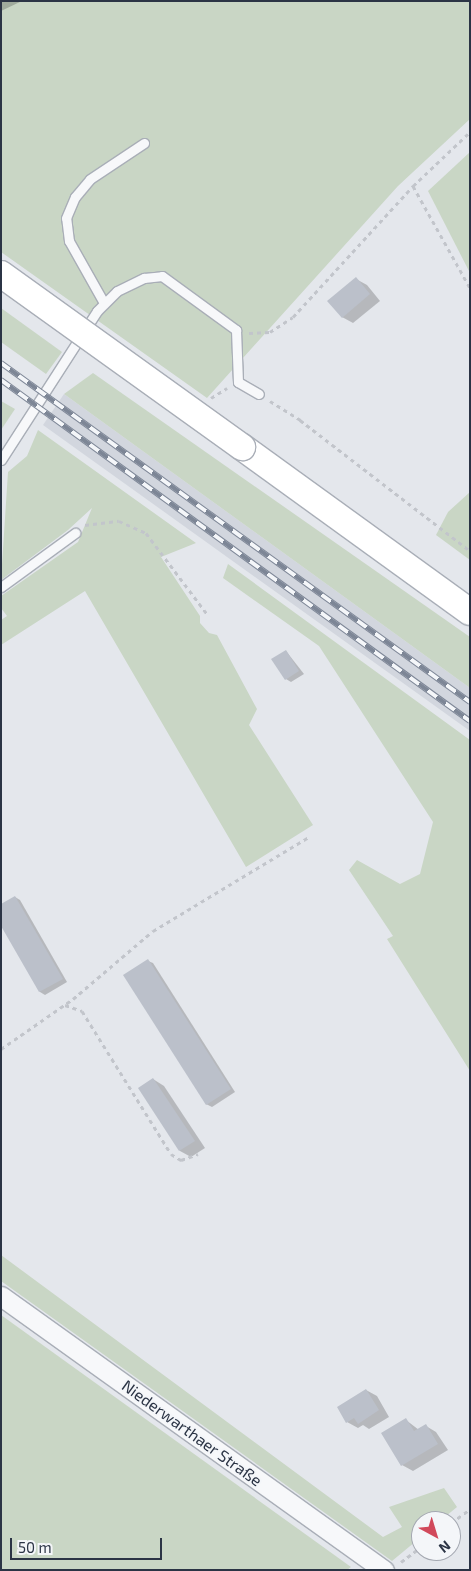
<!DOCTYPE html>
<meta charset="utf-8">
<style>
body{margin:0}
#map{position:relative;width:471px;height:1571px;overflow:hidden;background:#e4e7ec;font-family:"Exo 2",sans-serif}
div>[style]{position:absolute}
.built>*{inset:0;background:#d2d6de}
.green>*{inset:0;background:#c9d6c5}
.shadow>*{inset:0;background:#0003}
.building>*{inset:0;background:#bbc0ca}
.path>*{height:3px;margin-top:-1.5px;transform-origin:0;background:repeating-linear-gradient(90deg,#c2c5cb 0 4px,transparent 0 8px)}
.roads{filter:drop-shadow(1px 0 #a9aeb7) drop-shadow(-1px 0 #a9aeb7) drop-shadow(0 1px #a9aeb7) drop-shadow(0 -1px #a9aeb7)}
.service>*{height:9px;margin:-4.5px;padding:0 4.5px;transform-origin:4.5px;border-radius:4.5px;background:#f7f8fa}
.minor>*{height:19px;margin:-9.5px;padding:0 9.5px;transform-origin:9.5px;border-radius:9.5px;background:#f7f8fa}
.secondary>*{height:26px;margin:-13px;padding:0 13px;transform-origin:13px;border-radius:13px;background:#fff}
.rail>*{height:5.5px;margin-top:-2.75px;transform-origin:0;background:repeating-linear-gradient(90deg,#f4f6f9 0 11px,#7d8696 0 22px);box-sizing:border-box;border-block:1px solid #7d8696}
.bridges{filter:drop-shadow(1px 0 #a9aeb7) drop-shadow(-1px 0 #a9aeb7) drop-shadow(0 1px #a9aeb7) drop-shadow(0 -1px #a9aeb7)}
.secondary-bridge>*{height:26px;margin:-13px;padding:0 13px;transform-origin:13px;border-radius:13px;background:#fff}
span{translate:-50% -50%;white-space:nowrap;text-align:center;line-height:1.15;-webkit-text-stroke:4px #f4f6f9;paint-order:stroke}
.street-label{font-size:16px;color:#2b3445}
.frame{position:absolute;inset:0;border:2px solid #2b3445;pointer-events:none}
.north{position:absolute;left:411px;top:1511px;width:50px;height:50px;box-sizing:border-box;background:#f4f6f9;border:1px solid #a4a8b1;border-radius:50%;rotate:141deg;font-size:14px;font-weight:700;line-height:20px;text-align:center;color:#2b3445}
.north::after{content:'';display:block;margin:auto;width:18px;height:22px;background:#d1495b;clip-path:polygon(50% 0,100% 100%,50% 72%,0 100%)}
.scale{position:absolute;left:10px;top:1538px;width:152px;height:22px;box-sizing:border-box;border:2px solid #2b3445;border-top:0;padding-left:6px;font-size:15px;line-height:18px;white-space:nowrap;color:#2b3445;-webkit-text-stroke:4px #f4f6f9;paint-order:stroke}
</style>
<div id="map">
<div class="built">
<div style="clip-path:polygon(64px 394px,470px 688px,470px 731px,43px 425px)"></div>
</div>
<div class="green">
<div style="clip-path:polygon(1px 1px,470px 1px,470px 119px,398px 186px,207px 398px,1px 252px)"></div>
<div style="clip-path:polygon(470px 152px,470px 273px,428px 191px)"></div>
<div style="clip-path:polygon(1px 308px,62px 352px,46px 374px,1px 342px)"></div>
<div style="clip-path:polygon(93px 373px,470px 637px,470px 688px,64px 394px)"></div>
<div style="clip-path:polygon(1px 401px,15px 409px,1px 430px)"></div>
<div style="clip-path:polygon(38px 430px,196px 543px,161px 557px,200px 616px,200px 623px,209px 633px,217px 635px,257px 709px,249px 725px,313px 825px,246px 867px,85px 591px,1px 645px,1px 620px,7px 616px,1px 608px,1px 596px,78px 542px,92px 508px,68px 530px,1px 580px,8px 472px,27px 456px)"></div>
<div style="clip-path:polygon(470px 492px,470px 560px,436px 535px,448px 512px)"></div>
<div style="clip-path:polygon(228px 564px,470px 740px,470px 1071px,387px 939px,393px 936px,349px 870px,357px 860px,400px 884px,420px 874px,433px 822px,319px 646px,223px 578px)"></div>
<div style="clip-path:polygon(1px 1255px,383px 1537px,402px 1527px,389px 1507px,444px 1488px,457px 1507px,440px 1521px,421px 1521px,421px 1537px,392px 1561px,1px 1281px)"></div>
<div style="clip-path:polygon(1px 1315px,351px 1567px,347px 1570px,1px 1570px)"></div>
</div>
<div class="shadow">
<div style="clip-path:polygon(1px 1px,22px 1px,1px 11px)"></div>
<div style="clip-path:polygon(356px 279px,367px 285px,380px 301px,353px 323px,342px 317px)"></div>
<div style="clip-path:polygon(286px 651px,304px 674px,291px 682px,286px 679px)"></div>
<div style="clip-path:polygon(15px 897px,20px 900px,67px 982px,45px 995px,40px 992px,1px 924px)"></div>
<div style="clip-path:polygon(148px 961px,153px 963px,235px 1092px,212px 1107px,206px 1104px)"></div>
<div style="clip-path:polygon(153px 1079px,164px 1086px,205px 1148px,191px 1157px,180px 1151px,140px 1088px)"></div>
<div style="clip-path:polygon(366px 1390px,377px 1396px,389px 1417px,369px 1429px,363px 1425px,358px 1428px,347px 1422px)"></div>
<div style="clip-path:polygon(406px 1420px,419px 1430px,426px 1426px,436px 1432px,448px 1450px,413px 1471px,402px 1465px)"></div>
</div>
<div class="building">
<div style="clip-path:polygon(356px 277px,370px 294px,342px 318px,327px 301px)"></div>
<div style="clip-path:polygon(286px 650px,299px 671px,285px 680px,271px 659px)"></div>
<div style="clip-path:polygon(15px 896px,63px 979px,39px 992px,1px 926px,1px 904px)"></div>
<div style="clip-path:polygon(148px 959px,231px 1089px,206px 1105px,123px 975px)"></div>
<div style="clip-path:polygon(153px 1078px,195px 1141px,179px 1151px,138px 1088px)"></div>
<div style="clip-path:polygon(366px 1389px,379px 1410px,358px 1424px,354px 1418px,346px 1423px,337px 1407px)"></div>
<div style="clip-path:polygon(406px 1418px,414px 1431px,426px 1424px,438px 1444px,401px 1466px,381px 1433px)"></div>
</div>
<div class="path">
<div style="left:413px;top:186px;width:117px;rotate:60.8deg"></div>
<div style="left:249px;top:333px;width:21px;rotate:-3deg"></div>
<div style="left:270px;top:332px;width:27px;rotate:-33deg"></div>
<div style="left:293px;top:317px;width:178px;rotate:-47.5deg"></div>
<div style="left:413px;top:186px;width:79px;rotate:-43.5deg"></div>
<div style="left:211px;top:398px;width:19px;rotate:-32deg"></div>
<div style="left:270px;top:401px;width:36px;rotate:32deg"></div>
<div style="left:300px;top:420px;width:215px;rotate:37.6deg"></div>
<div style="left:85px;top:525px;width:34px;rotate:-7deg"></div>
<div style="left:119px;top:521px;width:30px;rotate:24deg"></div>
<div style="left:146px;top:533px;width:101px;rotate:53deg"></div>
<div style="left:65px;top:1005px;width:18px;rotate:19deg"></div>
<div style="left:82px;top:1011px;width:168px;rotate:58.1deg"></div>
<div style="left:171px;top:1154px;width:12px;rotate:31deg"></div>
<div style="left:181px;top:1160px;width:18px;rotate:-19deg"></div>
<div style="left:1px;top:1049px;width:88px;rotate:-34.8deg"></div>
<div style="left:73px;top:999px;width:105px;rotate:-40.4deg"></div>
<div style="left:153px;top:931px;width:182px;rotate:-31.1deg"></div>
<div style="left:451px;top:1523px;width:24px;rotate:-36deg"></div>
<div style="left:401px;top:1562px;width:25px;rotate:-37deg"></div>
</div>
<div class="roads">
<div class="service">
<div style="left:104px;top:303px;width:71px;rotate:-119.4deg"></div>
<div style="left:69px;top:241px;width:23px;rotate:-97deg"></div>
<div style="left:66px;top:218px;width:23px;rotate:-67deg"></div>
<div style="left:75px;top:197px;width:23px;rotate:-50deg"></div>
<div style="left:90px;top:179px;width:65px;rotate:-33.7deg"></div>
<div style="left:1px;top:460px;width:177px;rotate:-57.2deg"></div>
<div style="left:97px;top:311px;width:28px;rotate:-45deg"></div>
<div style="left:117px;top:291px;width:30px;rotate:-26deg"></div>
<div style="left:144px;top:278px;width:18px;rotate:-6deg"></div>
<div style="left:162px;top:276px;width:92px;rotate:36.1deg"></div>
<div style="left:236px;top:330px;width:52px;rotate:87.8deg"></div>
<div style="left:238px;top:382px;width:24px;rotate:30deg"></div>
<div style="left:1px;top:587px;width:92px;rotate:-36.1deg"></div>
</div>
<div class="minor">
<div style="left:1px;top:1296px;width:471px;rotate:35.6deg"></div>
</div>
<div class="secondary">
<div style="left:242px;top:447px;width:281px;rotate:35.9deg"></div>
</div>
</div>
<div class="rail">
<div style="left:1px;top:363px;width:579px;rotate:35.86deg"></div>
<div style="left:1px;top:380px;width:580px;rotate:36.02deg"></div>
</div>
<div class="bridges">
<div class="secondary-bridge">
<div style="left:1px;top:274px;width:297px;rotate:35.7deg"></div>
</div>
</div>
<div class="street-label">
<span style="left:192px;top:1433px;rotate:36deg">Niederwarthaer Straße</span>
</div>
<div class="frame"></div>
<div class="north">N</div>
<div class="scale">50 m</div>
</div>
